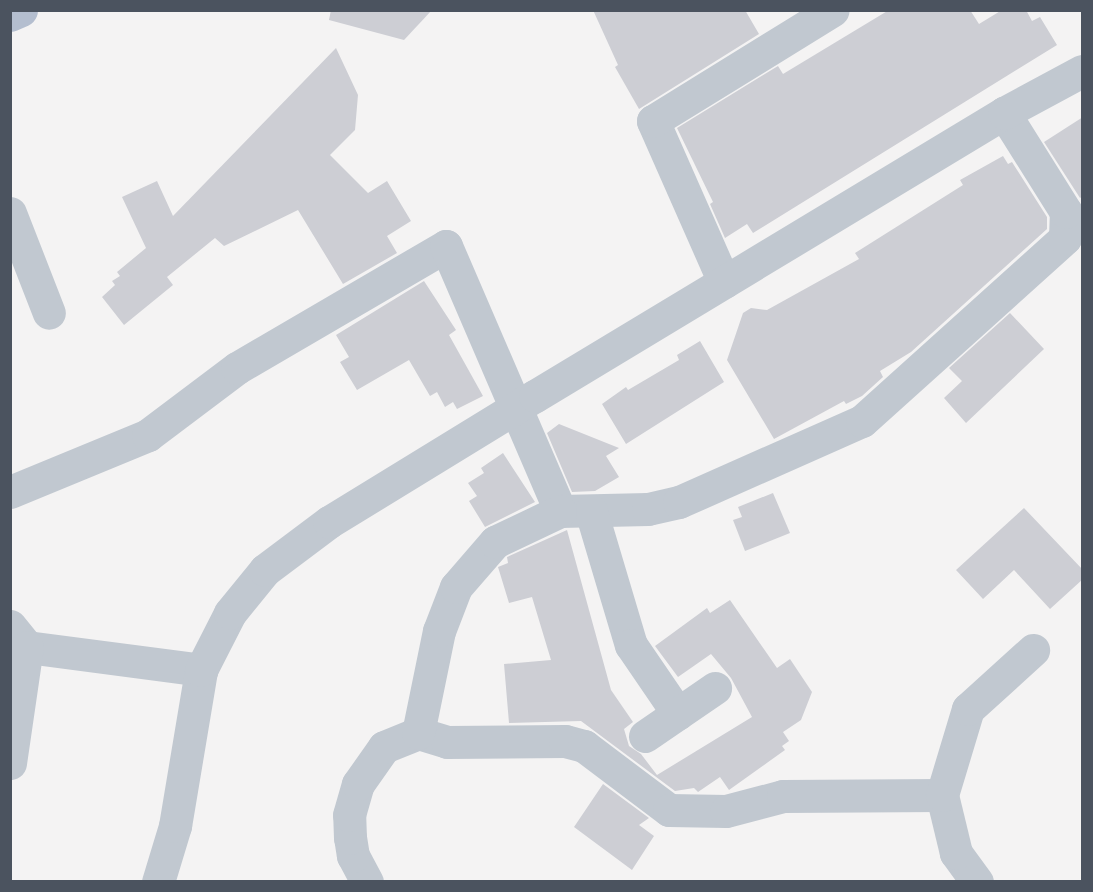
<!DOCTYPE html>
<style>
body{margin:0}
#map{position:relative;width:1093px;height:892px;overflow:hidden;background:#f4f3f3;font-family:"Open Sans",sans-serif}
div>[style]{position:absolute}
.building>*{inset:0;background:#cdced4}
.minor>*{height:33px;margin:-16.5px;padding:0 16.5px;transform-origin:16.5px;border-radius:16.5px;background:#c1c8d0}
.tertiary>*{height:33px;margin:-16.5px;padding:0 16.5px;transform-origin:16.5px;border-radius:16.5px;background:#c1c8d0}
.primary>*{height:33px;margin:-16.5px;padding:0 16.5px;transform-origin:16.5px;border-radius:16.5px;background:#b4becf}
span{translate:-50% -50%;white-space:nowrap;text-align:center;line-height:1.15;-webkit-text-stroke:6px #fff;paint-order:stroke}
.frame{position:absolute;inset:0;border:12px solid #4b535f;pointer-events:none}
</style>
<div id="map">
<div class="building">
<div style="clip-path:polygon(331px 10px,432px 10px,404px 40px,329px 20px)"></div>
<div style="clip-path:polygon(593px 10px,745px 10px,759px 34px,639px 109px,615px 67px,618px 65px)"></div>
<div style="clip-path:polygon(889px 10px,970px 10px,979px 24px,1002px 10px,1026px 10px,1032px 21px,1040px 17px,1057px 45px,753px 233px,747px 224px,725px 238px,710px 204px,713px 202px,677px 128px,778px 66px,783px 74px)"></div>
<div style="clip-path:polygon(336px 48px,358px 95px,355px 130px,330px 155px,368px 193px,387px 181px,411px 221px,387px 236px,397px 253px,343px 284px,298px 210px,224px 246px,215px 238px,167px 277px,173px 285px,124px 325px,102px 297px,115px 285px,112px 281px,120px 276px,117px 272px,146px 248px,122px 197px,157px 181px,173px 216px)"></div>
<div style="clip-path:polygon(1083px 117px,1083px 196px,1080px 198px,1044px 142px)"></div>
<div style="clip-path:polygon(1003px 156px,1008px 164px,1012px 162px,1047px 217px,1047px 229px,911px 352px,880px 371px,883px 377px,862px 396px,846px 404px,844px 401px,774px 439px,727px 360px,743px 313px,751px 308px,767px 310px,859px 259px,855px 253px,963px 185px,960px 180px)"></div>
<div style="clip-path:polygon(424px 281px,456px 330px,449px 335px,483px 396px,457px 409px,453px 402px,445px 407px,437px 392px,430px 396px,409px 360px,357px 390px,340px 362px,349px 357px,336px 335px)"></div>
<div style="clip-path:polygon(1010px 313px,1044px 349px,966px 423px,944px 398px,962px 381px,949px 368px)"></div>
<div style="clip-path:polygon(700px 341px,724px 382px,626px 444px,602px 404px,626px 387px,628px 390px,679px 360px,677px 355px)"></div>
<div style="clip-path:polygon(559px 424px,619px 448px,606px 456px,619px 477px,595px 491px,572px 492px,547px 433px)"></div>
<div style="clip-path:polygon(503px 453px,535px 502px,485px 527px,469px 501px,477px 496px,468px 483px,484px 473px,481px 468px)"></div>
<div style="clip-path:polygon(773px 493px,790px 533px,745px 551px,733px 520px,742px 517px,738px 507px)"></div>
<div style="clip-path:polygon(1024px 508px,1083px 570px,1083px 579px,1050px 609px,1014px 570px,983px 599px,956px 570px)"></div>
<div style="clip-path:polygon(567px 530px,611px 690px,633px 722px,624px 729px,629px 746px,641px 754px,657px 775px,752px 717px,731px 678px,711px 654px,678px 677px,655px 646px,707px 608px,710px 613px,730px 600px,777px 668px,790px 659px,812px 692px,801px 720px,783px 732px,789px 741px,782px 746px,785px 750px,729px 790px,720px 777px,698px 792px,694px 788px,675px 791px,581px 721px,509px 723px,504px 664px,551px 660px,532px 597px,509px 603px,498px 567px,508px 563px,507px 557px)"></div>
<div style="clip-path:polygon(603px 784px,649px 818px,639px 825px,654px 836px,632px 870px,574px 827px)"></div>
</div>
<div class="minor">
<div style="left:10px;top:213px;width:107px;rotate:68.7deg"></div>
<div style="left:724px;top:282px;width:176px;rotate:-113.8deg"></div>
<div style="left:653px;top:121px;width:211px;rotate:-31.7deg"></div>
<div style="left:10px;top:492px;width:149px;rotate:-22.4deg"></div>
<div style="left:148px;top:435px;width:111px;rotate:-37deg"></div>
<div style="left:237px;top:368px;width:242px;rotate:-30.3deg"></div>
<div style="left:446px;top:246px;width:288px;rotate:66.7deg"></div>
<div style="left:560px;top:511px;width:88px;rotate:-1.3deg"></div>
<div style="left:648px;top:509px;width:32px;rotate:-13deg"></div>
<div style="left:679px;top:502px;width:200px;rotate:-23.9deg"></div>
<div style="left:862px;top:421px;width:273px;rotate:-42deg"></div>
<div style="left:1065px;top:238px;width:26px;rotate:-88deg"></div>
<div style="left:1066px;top:212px;width:117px;rotate:-122.1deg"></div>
<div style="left:591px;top:511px;width:140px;rotate:73.4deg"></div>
<div style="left:631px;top:645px;width:83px;rotate:55.7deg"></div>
<div style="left:10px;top:626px;width:27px;rotate:51deg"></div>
<div style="left:27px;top:647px;width:176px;rotate:7.5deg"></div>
<div style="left:418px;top:733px;width:30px;rotate:17deg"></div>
<div style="left:447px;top:742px;width:118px;rotate:-0.5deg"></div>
<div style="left:565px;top:741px;width:20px;rotate:15deg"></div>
<div style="left:584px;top:746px;width:106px;rotate:37deg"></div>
<div style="left:669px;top:810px;width:57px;rotate:1deg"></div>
<div style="left:726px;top:811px;width:59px;rotate:-14.7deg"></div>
<div style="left:783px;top:796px;width:159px;rotate:-0.4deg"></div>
<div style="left:645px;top:736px;width:85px;rotate:-34.4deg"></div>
<div style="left:10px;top:763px;width:117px;rotate:-81.7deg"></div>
<div style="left:367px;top:882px;width:30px;rotate:-118deg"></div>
<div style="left:353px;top:856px;width:18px;rotate:-99deg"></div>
<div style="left:350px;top:838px;width:23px;rotate:-92deg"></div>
<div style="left:349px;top:815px;width:32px;rotate:-74deg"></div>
<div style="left:358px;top:784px;width:45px;rotate:-54.9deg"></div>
<div style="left:384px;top:747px;width:37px;rotate:-22deg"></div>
<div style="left:418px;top:733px;width:104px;rotate:-78.4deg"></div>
<div style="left:439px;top:631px;width:47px;rotate:-68.9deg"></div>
<div style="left:456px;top:587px;width:60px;rotate:-49.1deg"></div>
<div style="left:495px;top:542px;width:72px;rotate:-25.5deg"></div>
<div style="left:977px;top:882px;width:36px;rotate:-126deg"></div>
<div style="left:956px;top:853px;width:60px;rotate:-103.6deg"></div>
<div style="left:942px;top:795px;width:90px;rotate:-73.2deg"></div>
<div style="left:968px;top:709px;width:88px;rotate:-42.2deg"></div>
</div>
<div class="tertiary">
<div style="left:158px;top:882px;width:59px;rotate:-73.1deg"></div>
<div style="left:175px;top:826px;width:158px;rotate:-80.5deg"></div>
<div style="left:201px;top:670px;width:64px;rotate:-63deg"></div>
<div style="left:230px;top:613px;width:55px;rotate:-50.9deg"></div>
<div style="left:265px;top:570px;width:80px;rotate:-36.9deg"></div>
<div style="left:329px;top:522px;width:241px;rotate:-31.5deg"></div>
<div style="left:535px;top:396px;width:548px;rotate:-31.11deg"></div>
<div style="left:1004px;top:113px;width:89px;rotate:-28.3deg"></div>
</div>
<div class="primary">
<div style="left:10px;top:15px;width:12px;rotate:-24deg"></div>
</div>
<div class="frame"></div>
</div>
